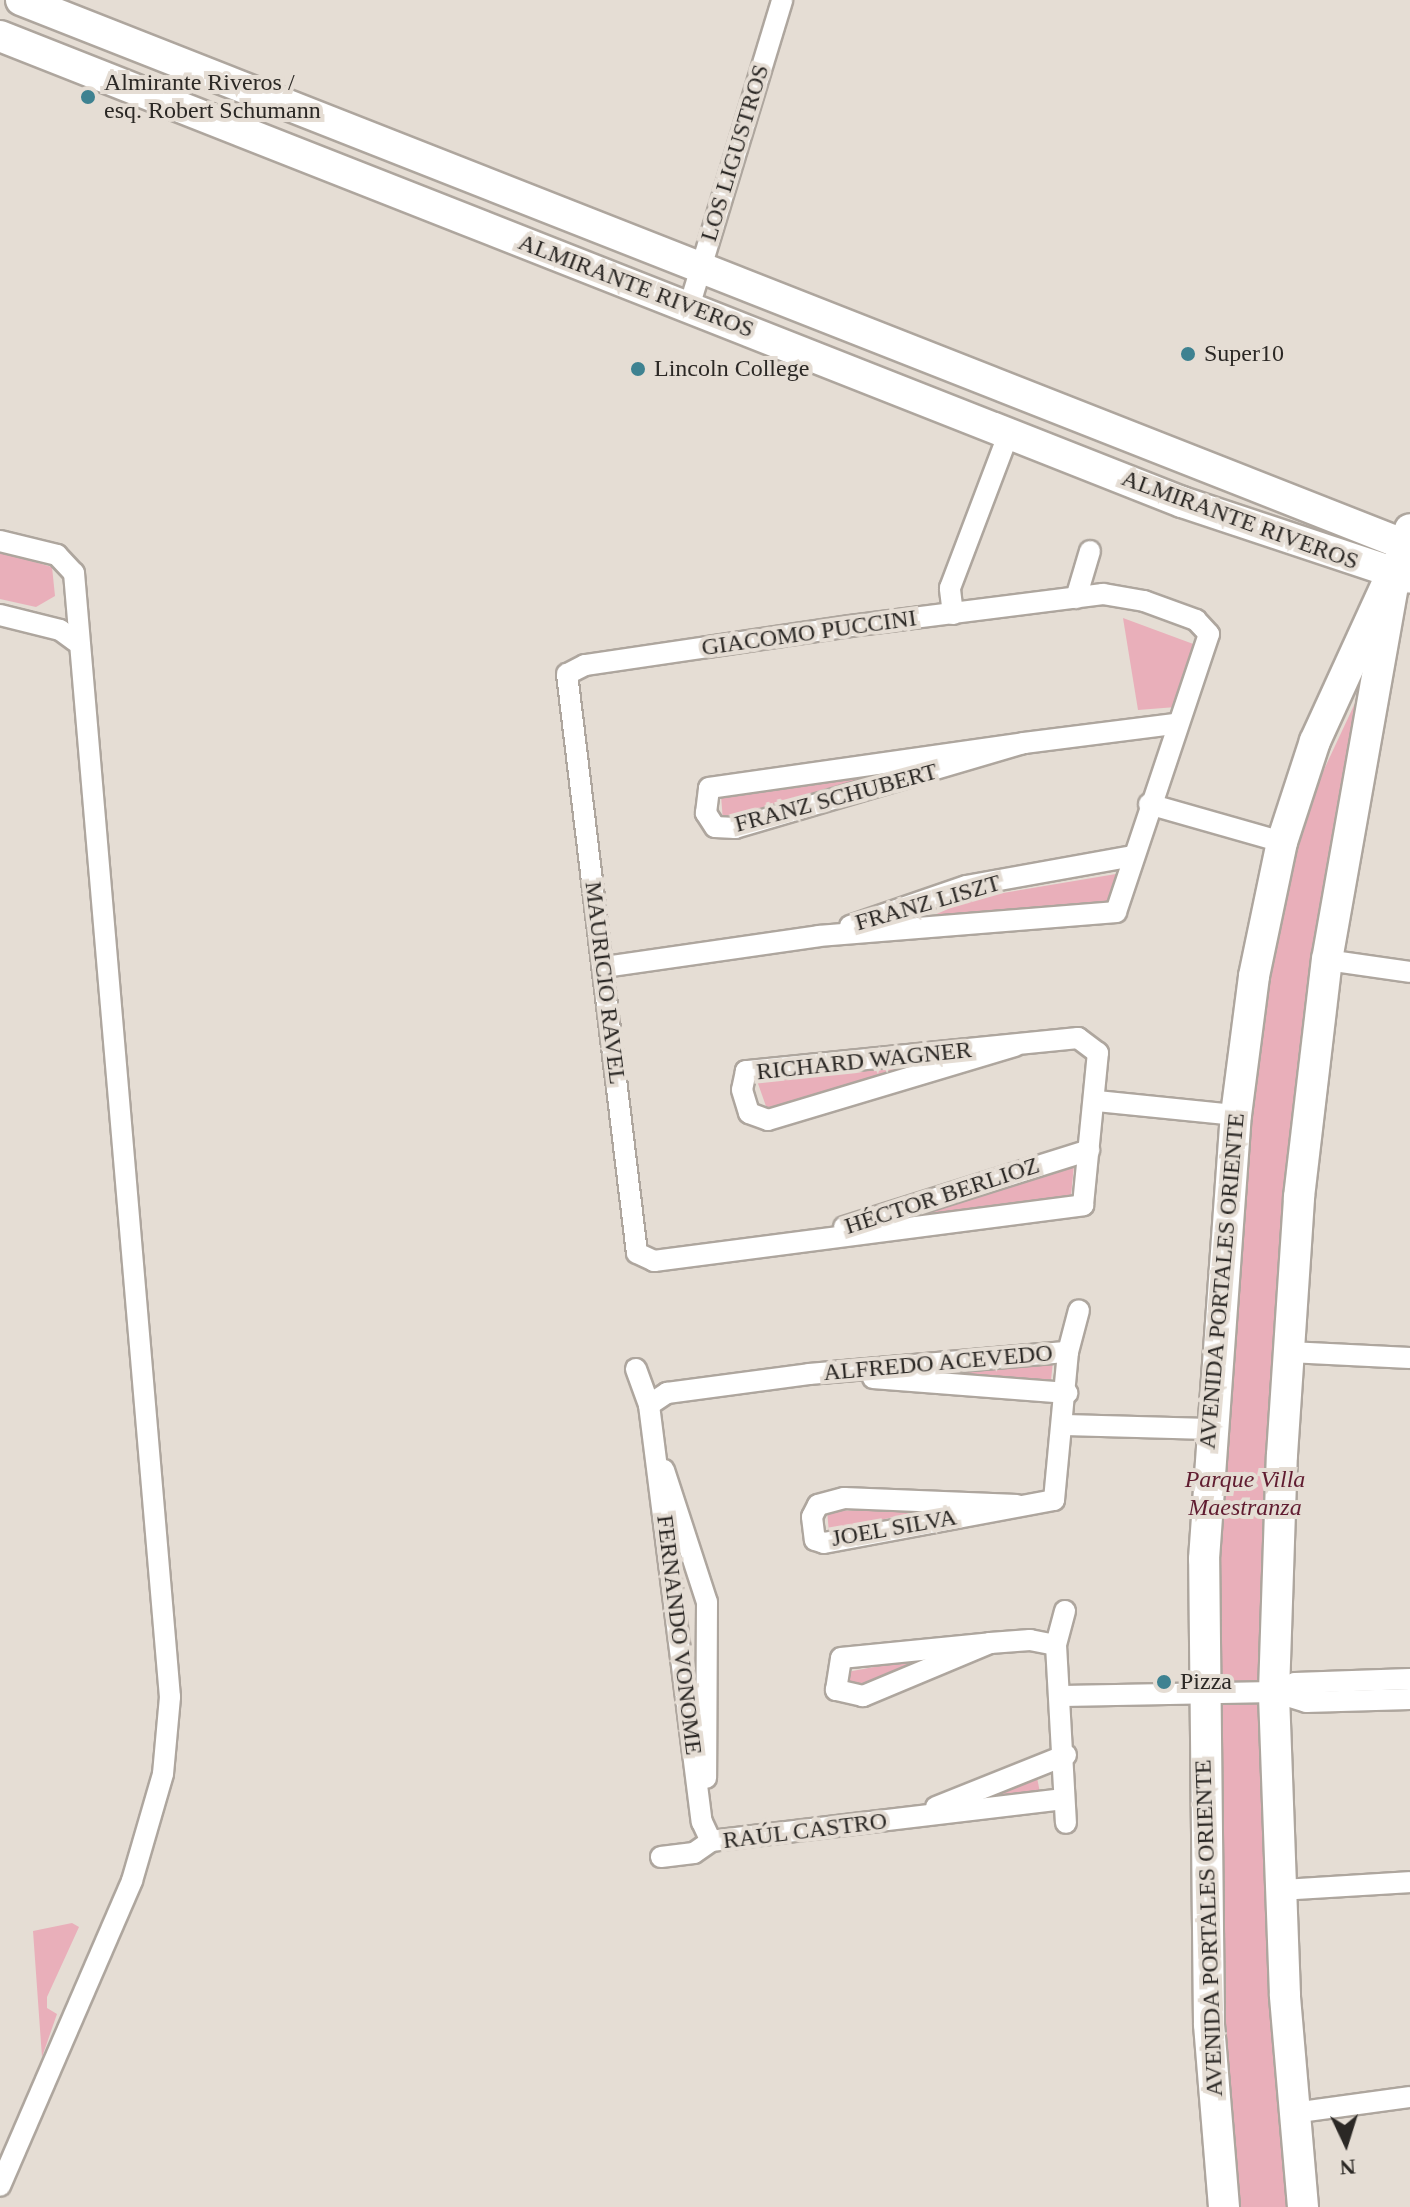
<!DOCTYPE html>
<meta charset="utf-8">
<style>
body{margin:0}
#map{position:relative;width:1410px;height:2207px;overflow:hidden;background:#e5ddd4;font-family:"Times New Roman",serif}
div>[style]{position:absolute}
.green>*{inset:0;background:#e9afba}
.roads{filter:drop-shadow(2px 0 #aea69e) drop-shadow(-2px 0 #aea69e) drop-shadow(0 2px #aea69e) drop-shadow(0 -2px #aea69e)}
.street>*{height:20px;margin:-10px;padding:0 10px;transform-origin:10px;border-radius:10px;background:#fff}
.secondary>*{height:30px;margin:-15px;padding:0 15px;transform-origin:15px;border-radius:15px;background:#fff}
.dots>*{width:22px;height:22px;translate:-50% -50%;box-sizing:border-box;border:4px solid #e5ddd4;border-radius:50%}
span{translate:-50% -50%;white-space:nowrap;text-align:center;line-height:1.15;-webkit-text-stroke:8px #e5ddd4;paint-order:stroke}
.poi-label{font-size:24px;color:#2b2825}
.left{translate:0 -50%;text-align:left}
.street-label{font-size:24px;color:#2b2825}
.park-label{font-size:24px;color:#601c30;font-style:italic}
.north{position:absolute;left:1306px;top:2103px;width:80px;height:80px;-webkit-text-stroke:6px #e5ddd4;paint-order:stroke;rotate:176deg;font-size:22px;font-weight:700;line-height:32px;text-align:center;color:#2b2825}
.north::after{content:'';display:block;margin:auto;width:28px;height:36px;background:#2b2825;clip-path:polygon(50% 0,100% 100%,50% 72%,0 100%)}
</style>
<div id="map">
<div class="green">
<div style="clip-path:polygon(0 552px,52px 567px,55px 596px,36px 607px,0 599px)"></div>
<div style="clip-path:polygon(1123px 618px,1196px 645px,1176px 707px,1138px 710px)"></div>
<div style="clip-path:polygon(1356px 701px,1368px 705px,1276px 1394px,1295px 2207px,1240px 2207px,1223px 2022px,1213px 1538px,1253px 1046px,1299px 823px)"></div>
<div style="clip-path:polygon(944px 764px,723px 822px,721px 795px)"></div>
<div style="clip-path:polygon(1122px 873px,1112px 902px,923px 920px,973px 898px)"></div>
<div style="clip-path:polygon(934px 1063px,767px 1109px,756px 1078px)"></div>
<div style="clip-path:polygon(1074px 1165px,1071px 1196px,910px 1216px)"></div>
<div style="clip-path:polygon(1054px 1352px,1051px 1380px,910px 1375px)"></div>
<div style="clip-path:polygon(928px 1509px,829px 1532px,827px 1511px)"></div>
<div style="clip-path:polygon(943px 1654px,847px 1694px,842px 1673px)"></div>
<div style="clip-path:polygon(1036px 1772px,1040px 1793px,939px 1804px)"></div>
<div style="clip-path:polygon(72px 1923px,79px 1927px,47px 1997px,47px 2008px,57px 2014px,42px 2057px,33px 1931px)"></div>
</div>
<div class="roads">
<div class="street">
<div style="left:689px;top:307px;width:321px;rotate:-73.1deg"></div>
<div style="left:0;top:541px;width:59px;rotate:13.8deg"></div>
<div style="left:57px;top:555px;width:25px;rotate:47deg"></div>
<div style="left:74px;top:573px;width:1128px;rotate:85.12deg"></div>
<div style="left:170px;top:1697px;width:77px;rotate:95.2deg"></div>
<div style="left:163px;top:1774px;width:111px;rotate:106.2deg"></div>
<div style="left:132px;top:1881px;width:332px;rotate:113.4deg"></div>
<div style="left:1076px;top:598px;width:49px;rotate:-73.4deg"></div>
<div style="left:953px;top:614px;width:26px;rotate:-97deg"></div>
<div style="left:950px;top:588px;width:166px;rotate:-69.2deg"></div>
<div style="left:0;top:615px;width:62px;rotate:14deg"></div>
<div style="left:60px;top:630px;width:19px;rotate:36deg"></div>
<div style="left:1024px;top:743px;width:301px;rotate:163.6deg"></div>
<div style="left:735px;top:828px;width:20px;rotate:-177deg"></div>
<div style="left:715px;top:827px;width:17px;rotate:-123deg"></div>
<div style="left:706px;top:813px;width:25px;rotate:-83deg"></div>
<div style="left:709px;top:788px;width:318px;rotate:-8.1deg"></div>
<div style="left:1024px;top:743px;width:152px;rotate:-7.2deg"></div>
<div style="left:1149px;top:804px;width:138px;rotate:15.9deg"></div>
<div style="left:850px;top:926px;width:123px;rotate:-19deg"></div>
<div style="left:966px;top:886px;width:169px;rotate:-10.2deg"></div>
<div style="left:1327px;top:960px;width:84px;rotate:8.2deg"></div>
<div style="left:605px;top:967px;width:216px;rotate:-8.2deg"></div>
<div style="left:819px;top:936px;width:298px;rotate:-4.6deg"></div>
<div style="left:1116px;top:912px;width:293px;rotate:-71.5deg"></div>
<div style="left:1209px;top:634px;width:19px;rotate:-133deg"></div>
<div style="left:1196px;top:620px;width:55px;rotate:-159.9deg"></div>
<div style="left:1144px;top:601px;width:42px;rotate:-170.3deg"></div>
<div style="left:1103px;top:594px;width:255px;rotate:172.8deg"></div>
<div style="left:850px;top:626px;width:268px;rotate:171.6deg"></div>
<div style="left:585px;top:665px;width:20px;rotate:153deg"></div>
<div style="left:567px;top:674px;width:583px;rotate:83.11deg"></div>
<div style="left:637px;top:1253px;width:19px;rotate:25deg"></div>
<div style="left:654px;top:1261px;width:433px;rotate:-7.4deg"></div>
<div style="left:1083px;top:1205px;width:153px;rotate:-84.4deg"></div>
<div style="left:1098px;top:1053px;width:25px;rotate:-143deg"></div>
<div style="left:1078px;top:1038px;width:334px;rotate:174.3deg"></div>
<div style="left:746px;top:1071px;width:19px;rotate:102deg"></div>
<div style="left:742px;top:1090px;width:24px;rotate:73deg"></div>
<div style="left:749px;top:1113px;width:20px;rotate:20deg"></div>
<div style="left:768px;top:1120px;width:258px;rotate:-16.7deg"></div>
<div style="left:1097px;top:1101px;width:140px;rotate:5.8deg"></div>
<div style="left:844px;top:1227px;width:257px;rotate:-17.4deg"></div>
<div style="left:1289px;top:1352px;width:121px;rotate:2.8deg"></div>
<div style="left:636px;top:1369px;width:38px;rotate:70deg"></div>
<div style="left:649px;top:1405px;width:420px;rotate:82.8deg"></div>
<div style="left:702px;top:1822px;width:21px;rotate:65deg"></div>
<div style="left:873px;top:1378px;width:195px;rotate:4.4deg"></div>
<div style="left:649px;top:1405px;width:22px;rotate:-34deg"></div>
<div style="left:667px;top:1393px;width:143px;rotate:-7.6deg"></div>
<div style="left:809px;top:1374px;width:260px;rotate:-4.9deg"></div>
<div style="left:1066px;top:1425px;width:142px;rotate:1.6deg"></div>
<div style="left:664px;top:1470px;width:139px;rotate:72deg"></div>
<div style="left:707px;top:1602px;width:176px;rotate:90.3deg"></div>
<div style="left:1017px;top:1505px;width:173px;rotate:-177.7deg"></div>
<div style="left:844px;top:1498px;width:27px;rotate:165deg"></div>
<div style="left:818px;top:1505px;width:13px;rotate:117deg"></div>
<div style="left:812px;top:1517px;width:23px;rotate:83deg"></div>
<div style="left:815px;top:1540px;width:9px;rotate:18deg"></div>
<div style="left:824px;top:1543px;width:234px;rotate:-10.6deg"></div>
<div style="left:1054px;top:1500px;width:149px;rotate:-84.6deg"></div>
<div style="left:1068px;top:1352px;width:43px;rotate:-75.3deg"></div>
<div style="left:1065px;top:1611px;width:35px;rotate:105deg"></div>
<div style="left:1056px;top:1645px;width:178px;rotate:86.8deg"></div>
<div style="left:990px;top:1643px;width:138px;rotate:157.3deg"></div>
<div style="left:863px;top:1696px;width:28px;rotate:-167deg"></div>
<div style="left:836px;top:1690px;width:32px;rotate:-81deg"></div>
<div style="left:841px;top:1658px;width:150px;rotate:-5.7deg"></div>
<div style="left:990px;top:1643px;width:40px;rotate:-4.3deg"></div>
<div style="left:1030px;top:1640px;width:26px;rotate:11deg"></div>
<div style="left:1274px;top:1692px;width:23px;rotate:-23deg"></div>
<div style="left:1295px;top:1683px;width:115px;rotate:-2deg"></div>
<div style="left:1063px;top:1696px;width:211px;rotate:-1.1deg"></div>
<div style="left:1274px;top:1692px;width:34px;rotate:17deg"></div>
<div style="left:1306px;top:1702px;width:104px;rotate:-1.7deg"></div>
<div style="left:936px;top:1807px;width:140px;rotate:-21.8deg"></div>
<div style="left:661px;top:1857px;width:33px;rotate:-7deg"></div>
<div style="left:694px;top:1853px;width:21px;rotate:-35deg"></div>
<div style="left:711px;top:1841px;width:353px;rotate:-6.8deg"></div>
<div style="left:1281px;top:1890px;width:129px;rotate:-3.5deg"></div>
<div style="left:1293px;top:2113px;width:118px;rotate:-7.8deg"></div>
</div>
<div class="secondary">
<div style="left:21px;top:0;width:1493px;rotate:21.49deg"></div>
<div style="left:0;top:36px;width:1271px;rotate:21.52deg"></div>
<div style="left:1182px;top:502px;width:240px;rotate:18.4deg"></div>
<div style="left:1224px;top:2207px;width:184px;rotate:-94.7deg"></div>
<div style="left:1209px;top:2024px;width:465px;rotate:-90.6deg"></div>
<div style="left:1204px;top:1559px;width:445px;rotate:-85.9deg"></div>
<div style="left:1236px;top:1115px;width:140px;rotate:-82.6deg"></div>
<div style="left:1254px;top:976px;width:137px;rotate:-78.2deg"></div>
<div style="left:1282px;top:842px;width:106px;rotate:-71.9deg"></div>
<div style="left:1315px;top:741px;width:170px;rotate:-65.4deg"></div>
<div style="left:1303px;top:2207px;width:213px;rotate:-94.9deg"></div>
<div style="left:1285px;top:1995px;width:303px;rotate:-92.1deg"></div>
<div style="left:1274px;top:1692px;width:237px;rotate:-88.1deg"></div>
<div style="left:1282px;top:1455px;width:259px;rotate:-86.2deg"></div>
<div style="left:1299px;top:1197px;width:239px;rotate:-83.3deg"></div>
<div style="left:1327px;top:960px;width:392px;rotate:-80deg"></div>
<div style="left:1395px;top:574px;width:47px;rotate:-71.6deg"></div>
</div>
</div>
<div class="dots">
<div style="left:88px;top:97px;background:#3e8291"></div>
<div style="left:1188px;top:354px;background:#3e8291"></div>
<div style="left:638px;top:369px;background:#3e8291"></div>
<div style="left:1164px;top:1682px;background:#3e8291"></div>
</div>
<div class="poi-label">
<span class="left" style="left:104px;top:97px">Almirante Riveros /<br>esq. Robert Schumann</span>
<span class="left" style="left:1204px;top:354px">Super10</span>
<span class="left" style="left:654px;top:369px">Lincoln College</span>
<span class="left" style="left:1180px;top:1682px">Pizza</span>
</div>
<div class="street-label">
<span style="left:735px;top:153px;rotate:-73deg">LOS LIGUSTROS</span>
<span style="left:636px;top:286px;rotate:21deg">ALMIRANTE RIVEROS</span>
<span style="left:1240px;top:520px;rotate:20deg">ALMIRANTE RIVEROS</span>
<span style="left:809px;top:633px;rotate:-8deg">GIACOMO PUCCINI</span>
<span style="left:836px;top:798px;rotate:-15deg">FRANZ SCHUBERT</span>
<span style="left:928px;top:903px;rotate:-16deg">FRANZ LISZT</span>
<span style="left:605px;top:983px;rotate:83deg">MAURICIO RAVEL</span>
<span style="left:864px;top:1061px;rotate:-6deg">RICHARD WAGNER</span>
<span style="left:942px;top:1196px;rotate:-18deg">HÉCTOR BERLIOZ</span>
<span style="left:1222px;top:1281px;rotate:-85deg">AVENIDA PORTALES ORIENTE</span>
<span style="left:938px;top:1363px;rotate:-5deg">ALFREDO ACEVEDO</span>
<span style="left:894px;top:1528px;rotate:-10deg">JOEL SILVA</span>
<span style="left:679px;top:1635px;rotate:83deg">FERNANDO VONOME</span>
<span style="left:805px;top:1831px;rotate:-7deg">RAÚL CASTRO</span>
<span style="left:1209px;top:1928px;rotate:-92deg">AVENIDA PORTALES ORIENTE</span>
</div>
<div class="park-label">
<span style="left:1245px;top:1494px">Parque Villa<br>Maestranza</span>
</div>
<div class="north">N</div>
</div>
